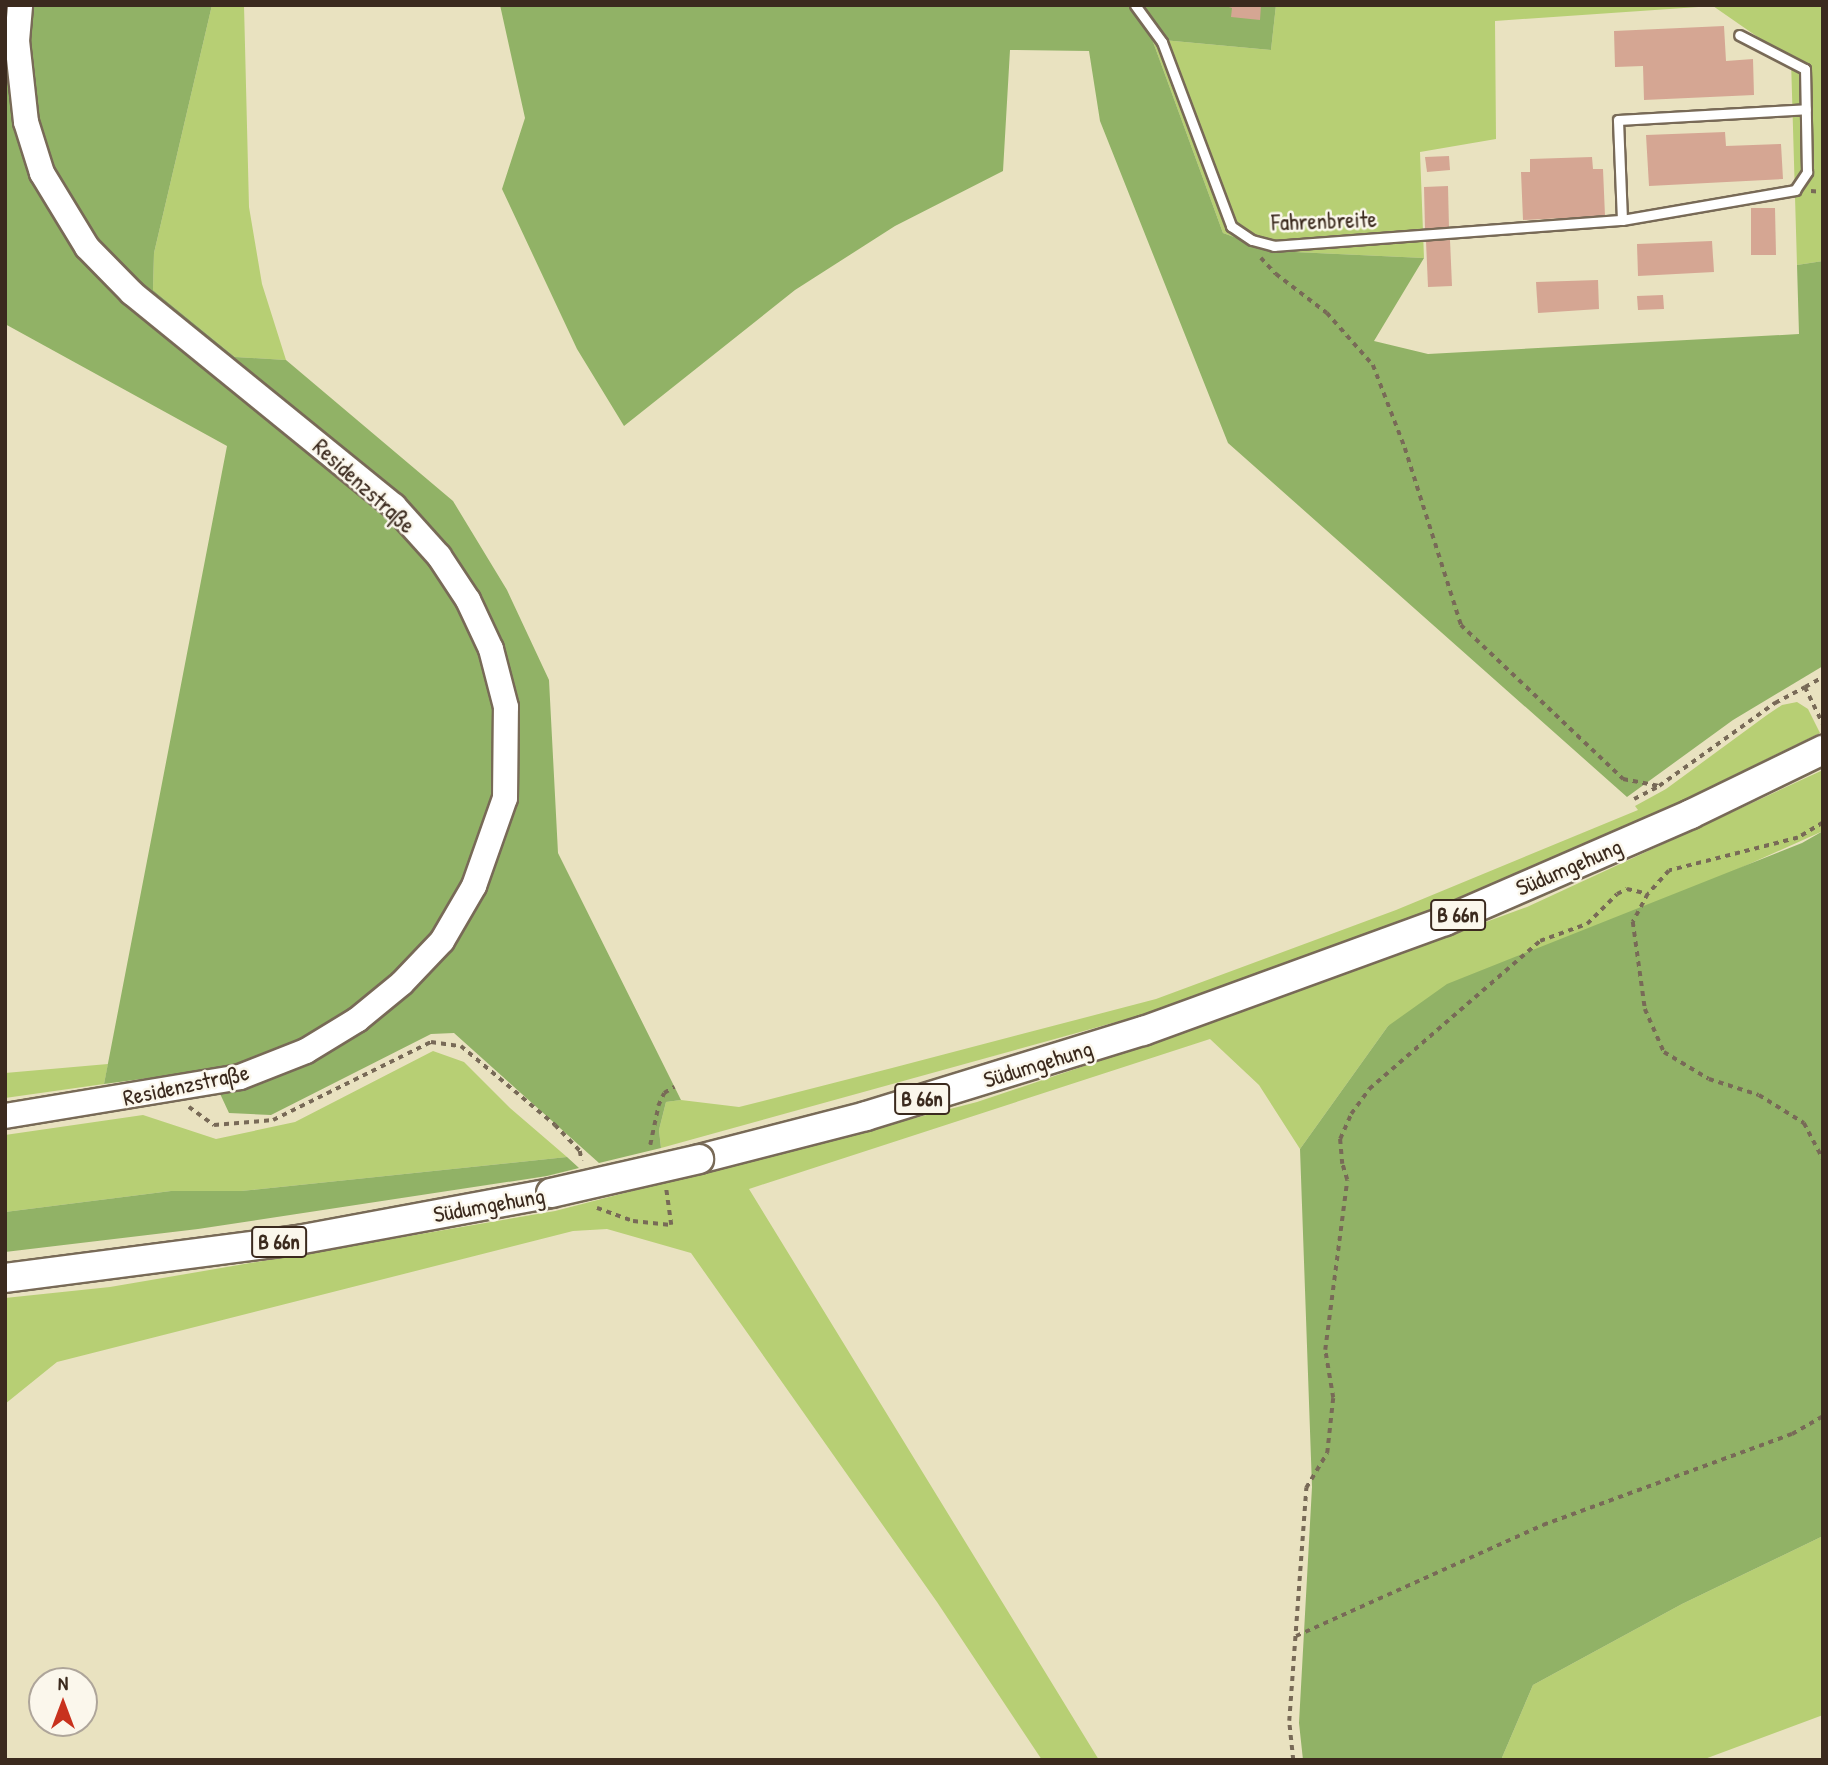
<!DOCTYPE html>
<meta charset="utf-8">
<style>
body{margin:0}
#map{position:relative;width:1828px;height:1765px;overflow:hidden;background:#e9e2c0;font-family:"Patrick Hand",sans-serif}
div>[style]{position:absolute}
.green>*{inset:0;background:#b7cf74}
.forest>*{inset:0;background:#91b266}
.building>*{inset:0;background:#d5a693}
.path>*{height:3.5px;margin-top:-1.75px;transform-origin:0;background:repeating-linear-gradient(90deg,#786a57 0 5px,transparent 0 10px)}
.roads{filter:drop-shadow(2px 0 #786a57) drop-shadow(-2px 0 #786a57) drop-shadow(0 2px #786a57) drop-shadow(0 -2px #786a57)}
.service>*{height:9px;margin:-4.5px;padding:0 4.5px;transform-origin:4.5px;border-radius:4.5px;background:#fff}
.secondary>*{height:24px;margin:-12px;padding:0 12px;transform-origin:12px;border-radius:12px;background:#fff}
.primary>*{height:28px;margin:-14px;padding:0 14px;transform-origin:14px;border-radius:14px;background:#fff}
.bridges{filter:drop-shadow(2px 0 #786a57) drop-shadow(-2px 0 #786a57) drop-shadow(0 2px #786a57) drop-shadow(0 -2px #786a57)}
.primary-bridge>*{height:28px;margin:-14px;padding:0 14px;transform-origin:14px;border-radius:14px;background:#fff}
span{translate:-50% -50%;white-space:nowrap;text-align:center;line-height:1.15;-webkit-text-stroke:5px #fbf7ec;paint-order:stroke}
.shield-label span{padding:2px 5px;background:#fbf7ec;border:2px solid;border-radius:5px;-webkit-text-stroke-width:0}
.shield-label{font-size:21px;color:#3b2a1e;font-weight:700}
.street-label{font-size:23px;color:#3b2a1e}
.frame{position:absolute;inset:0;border:7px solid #3b2a1e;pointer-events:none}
.north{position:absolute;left:28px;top:1667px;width:70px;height:70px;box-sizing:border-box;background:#fbf7ec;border:2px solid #aea59a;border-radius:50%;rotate:0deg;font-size:19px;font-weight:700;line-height:28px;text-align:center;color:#3b2a1e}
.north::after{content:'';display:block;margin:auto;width:24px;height:32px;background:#c8321e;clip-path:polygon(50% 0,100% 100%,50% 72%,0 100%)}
</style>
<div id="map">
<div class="green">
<div style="clip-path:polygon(212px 5px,244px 5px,249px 207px,262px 284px,286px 360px,235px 357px,153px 290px,154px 253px)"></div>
<div style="clip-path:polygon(1276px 5px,1823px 5px,1823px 261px,1797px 265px,1791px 60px,1713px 6px,1495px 21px,1496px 139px,1420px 152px,1424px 258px,1273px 251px,1223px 233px,1152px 39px,1271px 50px)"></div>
<div style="clip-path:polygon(1797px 702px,1808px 709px,1820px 733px,1622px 830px,1351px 942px,1156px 1011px,661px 1148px,659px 1130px,666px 1102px,681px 1100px,739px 1107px,892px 1068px,1156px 999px,1396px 910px,1638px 810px,1635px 806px,1666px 789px,1767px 715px,1782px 705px)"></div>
<div style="clip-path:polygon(1823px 770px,1823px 831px,1388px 1026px,1300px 1149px,1259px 1085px,1210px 1039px,749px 1189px,1099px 1760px,1042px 1760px,937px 1602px,691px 1253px,607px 1229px,573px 1231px,57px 1362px,5px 1404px,5px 1298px,110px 1287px,555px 1211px,977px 1102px,1194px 1029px,1527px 907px)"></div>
<div style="clip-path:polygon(433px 1051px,464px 1062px,510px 1108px,567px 1157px,241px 1191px,171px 1191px,5px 1212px,5px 1135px,143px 1115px,216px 1139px,295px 1122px)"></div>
<div style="clip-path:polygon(108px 1064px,104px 1084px,5px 1098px,5px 1073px)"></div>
<div style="clip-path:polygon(1823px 1536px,1823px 1715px,1702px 1760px,1501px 1760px,1533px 1685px,1682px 1604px)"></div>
</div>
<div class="forest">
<div style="clip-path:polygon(5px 5px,212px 5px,154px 253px,153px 290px,235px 357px,286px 360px,453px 501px,507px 590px,549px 680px,558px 853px,681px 1100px,666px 1102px,659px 1130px,661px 1148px,599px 1163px,454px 1033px,431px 1034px,271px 1115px,229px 1113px,209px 1070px,104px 1084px,227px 446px,5px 324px)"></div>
<div style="clip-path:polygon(500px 5px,1276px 5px,1271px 50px,1152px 39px,1223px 233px,1273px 251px,1424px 258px,1374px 341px,1428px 354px,1799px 334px,1797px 265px,1823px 261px,1823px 666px,1733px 720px,1627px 797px,1228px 443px,1100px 121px,1089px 51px,1010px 50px,1003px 171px,895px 226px,795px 290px,624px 426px,577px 349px,502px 189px,525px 118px)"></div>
<div style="clip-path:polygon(1823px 831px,1823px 1536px,1682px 1604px,1533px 1685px,1501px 1760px,1303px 1760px,1299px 1723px,1312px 1487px,1300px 1149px,1388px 1026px,1447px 984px,1802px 843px)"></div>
<div style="clip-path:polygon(567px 1157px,579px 1168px,547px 1176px,198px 1229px,5px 1252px,5px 1212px,171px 1191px,241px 1191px)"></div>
</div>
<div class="building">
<div style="clip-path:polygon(1222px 5px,1261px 5px,1260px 20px,1231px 17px,1232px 8px)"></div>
<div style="clip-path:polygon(1724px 26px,1726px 61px,1753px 59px,1754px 95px,1644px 100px,1643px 66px,1615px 67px,1614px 31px)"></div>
<div style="clip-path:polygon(1725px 132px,1726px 146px,1781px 144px,1783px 179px,1649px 186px,1646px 135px)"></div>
<div style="clip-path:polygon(1449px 156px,1450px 170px,1427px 172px,1425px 157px)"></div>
<div style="clip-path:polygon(1592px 157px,1593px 169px,1603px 169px,1605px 216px,1523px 220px,1521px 172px,1530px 172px,1530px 159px)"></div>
<div style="clip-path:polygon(1448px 186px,1449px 228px,1425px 229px,1424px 187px)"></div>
<div style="clip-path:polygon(1751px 208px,1775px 208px,1776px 255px,1751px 255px)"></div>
<div style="clip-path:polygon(1450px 240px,1452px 286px,1428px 287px,1426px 241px)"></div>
<div style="clip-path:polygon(1712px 241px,1714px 272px,1638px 276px,1637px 244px)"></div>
<div style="clip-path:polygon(1598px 280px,1599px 309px,1538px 313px,1536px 282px)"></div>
<div style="clip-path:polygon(1663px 295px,1664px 309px,1638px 310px,1637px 296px)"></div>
</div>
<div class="path">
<div style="left:1811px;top:191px;width:12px;rotate:5deg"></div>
<div style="left:1261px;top:258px;width:22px;rotate:47deg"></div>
<div style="left:1276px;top:274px;width:64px;rotate:37.4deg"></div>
<div style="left:1327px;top:313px;width:69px;rotate:48.5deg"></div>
<div style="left:1373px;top:365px;width:89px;rotate:68.9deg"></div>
<div style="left:1405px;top:448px;width:186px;rotate:72.4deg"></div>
<div style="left:1461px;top:625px;width:224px;rotate:43.5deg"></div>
<div style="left:1623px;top:779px;width:37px;rotate:11deg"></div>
<div style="left:1805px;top:687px;width:21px;rotate:-29deg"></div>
<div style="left:1634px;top:799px;width:28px;rotate:-27deg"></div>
<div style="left:1659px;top:786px;width:143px;rotate:-35.6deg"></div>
<div style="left:1775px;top:703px;width:34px;rotate:-28deg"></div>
<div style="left:1805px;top:687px;width:41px;rotate:64.1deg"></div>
<div style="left:1823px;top:823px;width:29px;rotate:149deg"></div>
<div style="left:1798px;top:838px;width:133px;rotate:165.7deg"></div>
<div style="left:1669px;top:871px;width:31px;rotate:132deg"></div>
<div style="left:1648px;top:894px;width:32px;rotate:118deg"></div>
<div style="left:1633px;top:922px;width:88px;rotate:82.1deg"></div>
<div style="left:1645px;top:1009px;width:47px;rotate:66.2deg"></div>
<div style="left:1664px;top:1052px;width:52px;rotate:31deg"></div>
<div style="left:1709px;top:1079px;width:52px;rotate:17.7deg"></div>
<div style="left:1759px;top:1095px;width:53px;rotate:31.9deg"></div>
<div style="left:1804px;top:1123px;width:41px;rotate:62.2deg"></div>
<div style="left:189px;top:1107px;width:31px;rotate:36deg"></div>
<div style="left:214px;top:1125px;width:59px;rotate:-4.8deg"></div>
<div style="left:273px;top:1120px;width:176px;rotate:-26.3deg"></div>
<div style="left:431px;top:1042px;width:30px;rotate:8deg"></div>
<div style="left:461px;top:1046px;width:123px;rotate:40deg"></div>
<div style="left:555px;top:1125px;width:36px;rotate:46deg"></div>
<div style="left:580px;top:1151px;width:10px;rotate:79deg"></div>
<div style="left:650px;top:1145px;width:40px;rotate:-78deg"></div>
<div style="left:658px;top:1106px;width:14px;rotate:-65deg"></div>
<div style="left:664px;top:1093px;width:12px;rotate:-31deg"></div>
<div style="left:597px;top:1208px;width:38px;rotate:20deg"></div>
<div style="left:633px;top:1221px;width:38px;rotate:6deg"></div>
<div style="left:671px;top:1225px;width:37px;rotate:-98deg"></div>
<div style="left:1296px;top:1636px;width:271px;rotate:-24.2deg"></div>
<div style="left:1543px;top:1525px;width:265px;rotate:-20.1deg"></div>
<div style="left:1792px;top:1434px;width:36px;rotate:-30deg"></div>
<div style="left:1293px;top:1760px;width:39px;rotate:-96deg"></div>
<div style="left:1289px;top:1721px;width:234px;rotate:-85.8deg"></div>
<div style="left:1306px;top:1488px;width:41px;rotate:-59deg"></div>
<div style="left:1327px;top:1453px;width:55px;rotate:-83.8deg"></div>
<div style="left:1333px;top:1398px;width:49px;rotate:-99.5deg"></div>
<div style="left:1325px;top:1350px;width:171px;rotate:-82.6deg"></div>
<div style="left:1347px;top:1180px;width:17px;rotate:-107deg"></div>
<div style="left:1342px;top:1164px;width:25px;rotate:-95deg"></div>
<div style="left:1340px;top:1139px;width:27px;rotate:-66deg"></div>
<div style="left:1351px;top:1114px;width:31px;rotate:-54deg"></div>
<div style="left:1369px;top:1089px;width:226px;rotate:-40.9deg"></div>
<div style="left:1540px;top:941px;width:50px;rotate:-19.9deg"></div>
<div style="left:1587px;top:924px;width:42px;rotate:-45deg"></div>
<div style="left:1617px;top:894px;width:11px;rotate:-27deg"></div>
<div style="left:1627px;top:889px;width:22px;rotate:13deg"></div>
</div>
<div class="roads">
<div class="service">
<div style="left:1135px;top:5px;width:46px;rotate:53.9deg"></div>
<div style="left:1162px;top:42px;width:197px;rotate:69.4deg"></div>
<div style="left:1231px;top:226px;width:25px;rotate:34deg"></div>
<div style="left:1252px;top:240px;width:23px;rotate:15deg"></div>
<div style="left:1274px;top:246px;width:349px;rotate:-4.3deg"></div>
<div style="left:1622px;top:220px;width:176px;rotate:-9.8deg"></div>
<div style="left:1795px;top:190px;width:22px;rotate:-56deg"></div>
<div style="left:1807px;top:172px;width:103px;rotate:-91.1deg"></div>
<div style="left:1805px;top:69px;width:74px;rotate:-152.7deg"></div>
<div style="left:1622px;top:220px;width:100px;rotate:-92.3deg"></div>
<div style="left:1618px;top:120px;width:188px;rotate:-3.3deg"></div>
</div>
<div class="secondary">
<div style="left:5px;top:1116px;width:238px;rotate:-9.4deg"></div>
<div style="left:240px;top:1077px;width:71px;rotate:-21.5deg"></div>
<div style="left:306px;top:1051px;width:60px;rotate:-31.3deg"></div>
<div style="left:357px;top:1020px;width:58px;rotate:-39.4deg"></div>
<div style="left:402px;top:983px;width:58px;rotate:-46.4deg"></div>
<div style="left:442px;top:941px;width:64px;rotate:-59.8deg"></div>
<div style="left:474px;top:886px;width:93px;rotate:-70.6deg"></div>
<div style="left:505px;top:798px;width:91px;rotate:-89.4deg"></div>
<div style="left:506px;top:707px;width:60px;rotate:-104.5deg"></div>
<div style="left:491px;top:649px;width:54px;rotate:-115.1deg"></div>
<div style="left:468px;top:600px;width:53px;rotate:-123.4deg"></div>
<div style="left:439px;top:556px;width:67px;rotate:-132deg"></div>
<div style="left:394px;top:506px;width:338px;rotate:-140.9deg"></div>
<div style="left:132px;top:293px;width:64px;rotate:-134.4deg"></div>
<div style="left:87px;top:247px;width:87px;rotate:-121.3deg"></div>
<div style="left:42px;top:173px;width:53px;rotate:-107.4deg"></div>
<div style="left:26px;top:122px;width:81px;rotate:-96.3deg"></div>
<div style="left:17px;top:41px;width:36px;rotate:-85deg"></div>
</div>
<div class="primary">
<div style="left:699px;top:1159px;width:172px;rotate:-14.4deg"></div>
<div style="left:866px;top:1116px;width:290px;rotate:-17.1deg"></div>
<div style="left:1143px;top:1031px;width:321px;rotate:-20deg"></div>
<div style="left:1445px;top:921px;width:268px;rotate:-23.5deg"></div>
<div style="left:1691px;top:814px;width:147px;rotate:-25.9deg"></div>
<div style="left:5px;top:1278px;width:295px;rotate:-7.4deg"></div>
<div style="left:298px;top:1240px;width:257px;rotate:-10.5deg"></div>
</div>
</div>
<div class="bridges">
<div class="primary-bridge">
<div style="left:551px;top:1193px;width:152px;rotate:-12.9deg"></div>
</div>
</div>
<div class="shield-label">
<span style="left:1458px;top:915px">B 66n</span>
<span style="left:922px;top:1099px">B 66n</span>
<span style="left:279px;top:1242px">B 66n</span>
</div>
<div class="street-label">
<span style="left:1324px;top:221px;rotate:-2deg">Fahrenbreite</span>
<span style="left:364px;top:486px;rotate:42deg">Residenzstraße</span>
<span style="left:1569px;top:867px;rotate:-23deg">Südumgehung</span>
<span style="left:1038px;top:1064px;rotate:-17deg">Südumgehung</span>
<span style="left:186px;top:1085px;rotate:-12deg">Residenzstraße</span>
<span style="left:489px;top:1205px;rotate:-10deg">Südumgehung</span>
</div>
<div class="frame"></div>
<div class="north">N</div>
</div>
